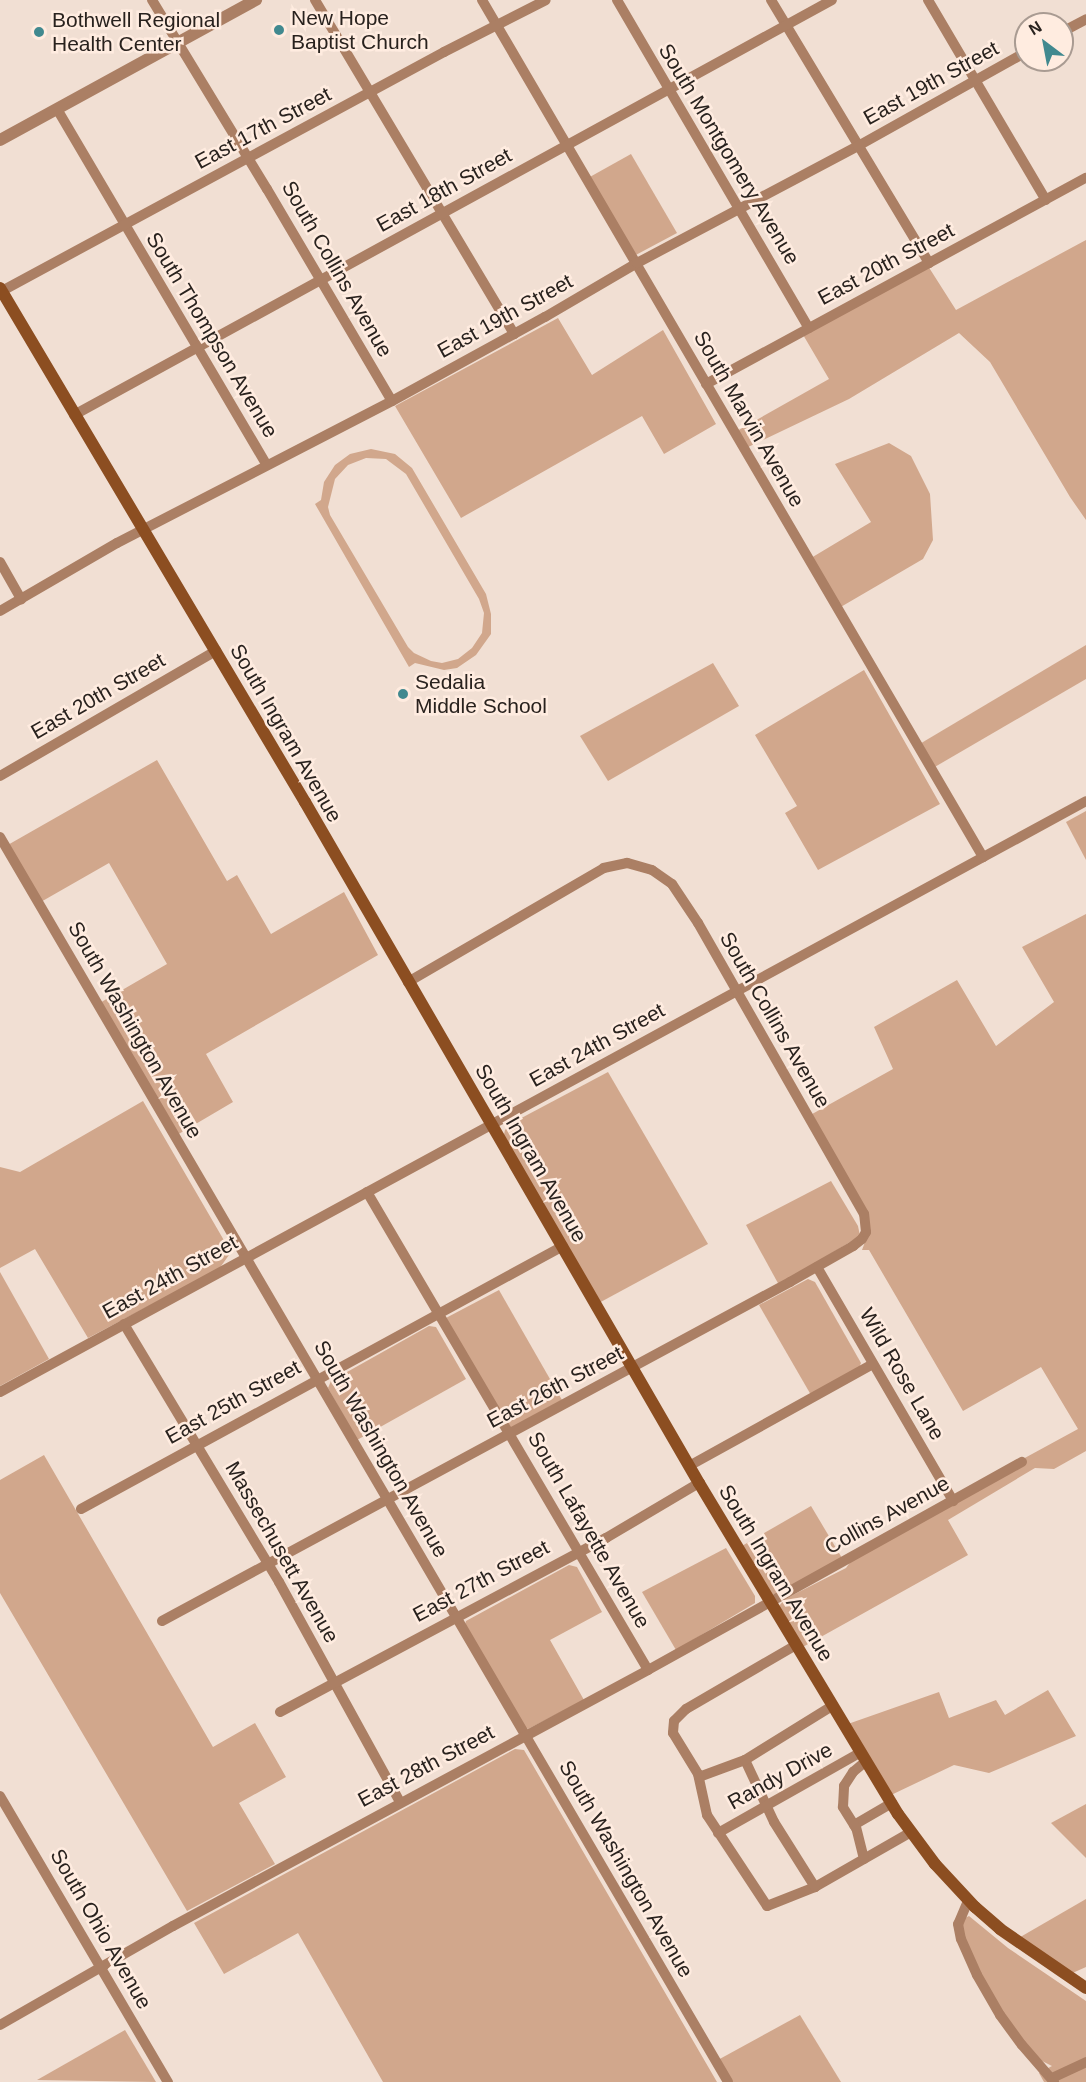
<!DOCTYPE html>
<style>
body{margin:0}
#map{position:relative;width:1086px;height:2082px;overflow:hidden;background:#f1dfd3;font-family:Helvetica,sans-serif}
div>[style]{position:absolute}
.green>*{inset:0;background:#d1a78c}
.minor>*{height:10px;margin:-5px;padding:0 5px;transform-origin:5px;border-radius:5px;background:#ab7f64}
.tertiary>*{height:12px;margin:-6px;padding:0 6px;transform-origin:6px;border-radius:6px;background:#ab7f64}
.secondary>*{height:12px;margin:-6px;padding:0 6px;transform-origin:6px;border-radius:6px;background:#8c4e21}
.dots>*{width:16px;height:16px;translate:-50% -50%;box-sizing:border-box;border:3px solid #ffece0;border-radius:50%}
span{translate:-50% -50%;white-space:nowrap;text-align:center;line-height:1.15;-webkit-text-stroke:5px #ffece0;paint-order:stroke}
.poi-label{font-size:21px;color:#29221e}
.left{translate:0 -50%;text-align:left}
.street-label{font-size:21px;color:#29221e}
.north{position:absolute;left:1014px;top:12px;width:60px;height:60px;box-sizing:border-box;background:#ffece0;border:2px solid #a99b92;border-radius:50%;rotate:328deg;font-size:16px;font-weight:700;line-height:24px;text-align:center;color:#29221e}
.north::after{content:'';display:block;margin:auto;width:21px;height:27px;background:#41898f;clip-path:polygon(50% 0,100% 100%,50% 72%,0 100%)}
</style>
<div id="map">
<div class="green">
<div style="clip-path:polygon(631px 154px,677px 233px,632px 257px,588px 178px)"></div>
<div style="clip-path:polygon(1086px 240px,1086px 520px,1070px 497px,990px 362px,959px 333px,849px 399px,746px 448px,737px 431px,829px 379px,802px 333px,928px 266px,956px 310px)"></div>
<div style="clip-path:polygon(558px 318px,592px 375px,663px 330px,716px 424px,664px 454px,642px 416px,461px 518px,395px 406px)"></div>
<div style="clip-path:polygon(889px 443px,911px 456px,930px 494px,933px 540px,923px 559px,839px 608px,811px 558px,871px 522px,835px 464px)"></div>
<div style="clip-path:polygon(evenodd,371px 449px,395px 454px,412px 468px,486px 594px,491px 614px,491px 634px,476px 655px,457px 668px,444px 670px,415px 663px,409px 667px,315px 504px,321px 500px,324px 482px,335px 465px,350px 454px,371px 449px,366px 458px,386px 459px,406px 474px,479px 599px,484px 613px,482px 633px,472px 648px,458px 659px,442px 663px,431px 661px,414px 653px,408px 647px,330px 515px,328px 507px,335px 479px,348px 465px,366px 458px)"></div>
<div style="clip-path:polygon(1086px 645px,1086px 679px,933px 768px,918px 745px)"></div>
<div style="clip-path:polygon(713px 663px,739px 706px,608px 781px,580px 736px)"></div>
<div style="clip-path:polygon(864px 670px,940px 804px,818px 870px,785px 813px,797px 806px,755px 735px)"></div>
<div style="clip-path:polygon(157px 760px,227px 881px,237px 875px,271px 934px,344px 892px,378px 955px,206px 1054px,233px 1102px,177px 1135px,98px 1004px,167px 964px,109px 863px,39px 903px,6px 846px)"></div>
<div style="clip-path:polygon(1086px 811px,1086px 860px,1066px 822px)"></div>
<div style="clip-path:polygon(1086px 914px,1086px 1451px,1054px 1469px,1035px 1468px,948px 1520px,968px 1555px,801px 1648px,779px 1606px,785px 1599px,846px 1568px,851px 1561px,1008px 1467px,1078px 1429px,1041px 1367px,963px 1411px,869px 1250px,862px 1250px,868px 1234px,864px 1218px,805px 1118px,893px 1069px,874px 1027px,957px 980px,996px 1046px,1054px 1002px,1022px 947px)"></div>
<div style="clip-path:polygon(608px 1072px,708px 1244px,597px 1304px,503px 1139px,505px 1130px,512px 1123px)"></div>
<div style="clip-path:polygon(143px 1101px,229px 1249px,229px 1255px,219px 1269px,88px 1338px,35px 1249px,0 1268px,0 1167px,20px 1172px)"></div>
<div style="clip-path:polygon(831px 1181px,858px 1226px,860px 1236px,779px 1285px,746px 1225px)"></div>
<div style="clip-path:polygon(0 1272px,49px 1359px,0 1386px)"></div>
<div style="clip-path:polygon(808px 1279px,815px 1282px,861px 1363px,859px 1368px,811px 1395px,759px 1305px)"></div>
<div style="clip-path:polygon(499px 1290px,562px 1400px,507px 1430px,444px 1319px)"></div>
<div style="clip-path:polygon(429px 1326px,436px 1327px,466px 1379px,357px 1440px,328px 1388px,331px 1381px)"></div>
<div style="clip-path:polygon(44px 1455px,213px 1747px,255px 1723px,286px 1777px,239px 1803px,275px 1864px,187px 1911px,0 1593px,0 1480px)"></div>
<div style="clip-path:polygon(811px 1506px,842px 1558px,775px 1595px,767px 1592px,740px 1547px)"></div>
<div style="clip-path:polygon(726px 1548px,755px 1596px,755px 1603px,676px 1650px,642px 1592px)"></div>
<div style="clip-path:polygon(569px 1565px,577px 1567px,602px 1612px,550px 1640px,584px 1700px,528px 1729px,522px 1726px,464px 1628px,466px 1621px)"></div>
<div style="clip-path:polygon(1048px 1690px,1076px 1736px,989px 1773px,954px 1765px,889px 1796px,845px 1725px,939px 1692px,949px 1718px,996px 1700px,1005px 1715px)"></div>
<div style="clip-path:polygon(515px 1749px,524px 1750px,717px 2082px,383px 2082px,298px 1933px,224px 1974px,194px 1923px)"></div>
<div style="clip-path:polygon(1086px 1804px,1086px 1858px,1051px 1823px)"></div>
<div style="clip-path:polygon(1086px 1899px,1086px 1967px,1068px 1975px,1015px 1940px)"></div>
<div style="clip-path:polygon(969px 1916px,1008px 1948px,1086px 2001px,1086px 2082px,1044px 2082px,1039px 2073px,1052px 2066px,1038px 2059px,1015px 2035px,961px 1939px,961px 1920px)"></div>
<div style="clip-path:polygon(800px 2015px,841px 2082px,728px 2082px,716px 2061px)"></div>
<div style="clip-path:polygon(125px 2030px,156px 2082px,37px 2080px)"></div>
</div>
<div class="minor">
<div style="left:152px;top:0;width:221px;rotate:58.7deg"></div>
<div style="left:267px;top:189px;width:246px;rotate:59.5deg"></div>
<div style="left:315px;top:0;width:389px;rotate:59.2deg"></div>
<div style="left:482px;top:0;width:993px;rotate:59.69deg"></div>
<div style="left:617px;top:0;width:380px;rotate:59.7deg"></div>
<div style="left:771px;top:0;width:307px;rotate:59deg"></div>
<div style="left:928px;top:0;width:232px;rotate:59.5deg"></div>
<div style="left:1062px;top:32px;width:27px;rotate:-28deg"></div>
<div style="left:57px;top:109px;width:412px;rotate:59.5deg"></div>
<div style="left:0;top:292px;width:505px;rotate:-28.39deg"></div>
<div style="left:444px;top:52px;width:114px;rotate:-27deg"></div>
<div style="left:706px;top:384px;width:432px;rotate:-28.5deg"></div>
<div style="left:74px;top:415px;width:864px;rotate:-28.7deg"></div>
<div style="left:0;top:562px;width:43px;rotate:60.4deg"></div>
<div style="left:0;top:611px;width:135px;rotate:-30.2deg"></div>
<div style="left:117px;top:543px;width:309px;rotate:-27.3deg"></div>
<div style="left:392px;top:401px;width:175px;rotate:-28.8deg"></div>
<div style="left:545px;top:317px;width:107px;rotate:-30.4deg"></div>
<div style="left:637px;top:263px;width:250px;rotate:-27.9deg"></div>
<div style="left:858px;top:146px;width:193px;rotate:-29.2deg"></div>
<div style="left:0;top:776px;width:250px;rotate:-30.1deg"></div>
<div style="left:0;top:837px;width:1442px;rotate:59.68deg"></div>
<div style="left:367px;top:1192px;width:554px;rotate:59.55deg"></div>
<div style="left:817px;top:1267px;width:271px;rotate:59.8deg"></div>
<div style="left:124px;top:1324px;width:301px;rotate:59deg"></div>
<div style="left:279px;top:1582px;width:251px;rotate:61.2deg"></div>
<div style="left:0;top:1392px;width:1236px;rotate:-28.55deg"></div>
<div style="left:689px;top:1466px;width:210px;rotate:-29deg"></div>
<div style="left:81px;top:1509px;width:549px;rotate:-28.62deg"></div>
<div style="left:162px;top:1621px;width:714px;rotate:-28.36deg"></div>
<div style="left:790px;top:1282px;width:73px;rotate:-29.7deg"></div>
<div style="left:853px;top:1246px;width:11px;rotate:-38deg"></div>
<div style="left:862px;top:1239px;width:8px;rotate:-60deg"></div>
<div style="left:866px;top:1232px;width:18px;rotate:-96deg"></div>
<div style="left:864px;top:1214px;width:335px;rotate:-119.7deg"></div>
<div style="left:698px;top:923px;width:47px;rotate:-123.7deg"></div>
<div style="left:672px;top:884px;width:24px;rotate:-145deg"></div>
<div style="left:652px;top:870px;width:26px;rotate:-164deg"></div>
<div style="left:627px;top:863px;width:24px;rotate:168deg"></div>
<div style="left:604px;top:868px;width:227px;rotate:149.8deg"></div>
<div style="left:796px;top:1645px;width:127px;rotate:149.8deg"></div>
<div style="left:686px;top:1709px;width:17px;rotate:135deg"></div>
<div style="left:674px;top:1721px;width:12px;rotate:95deg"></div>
<div style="left:673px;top:1733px;width:48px;rotate:58.6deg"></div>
<div style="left:698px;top:1774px;width:42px;rotate:77.6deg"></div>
<div style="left:707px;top:1815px;width:109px;rotate:56.6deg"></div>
<div style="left:767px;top:1906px;width:52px;rotate:-21.6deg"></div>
<div style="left:815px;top:1887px;width:111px;rotate:-29.8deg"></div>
<div style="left:280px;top:1712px;width:370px;rotate:-28.1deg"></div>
<div style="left:606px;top:1538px;width:108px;rotate:-30.6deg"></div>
<div style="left:745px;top:1760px;width:68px;rotate:64.9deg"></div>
<div style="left:774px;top:1822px;width:77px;rotate:57.8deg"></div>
<div style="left:699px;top:1777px;width:49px;rotate:-20.3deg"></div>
<div style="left:745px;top:1760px;width:102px;rotate:-31.8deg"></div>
<div style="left:0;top:1796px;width:332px;rotate:59.6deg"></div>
<div style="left:854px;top:1825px;width:44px;rotate:-30.1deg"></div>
<div style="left:718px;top:1833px;width:164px;rotate:-29.5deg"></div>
<div style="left:864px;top:1859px;width:32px;rotate:-104deg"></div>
<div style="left:856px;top:1828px;width:25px;rotate:-122deg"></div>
<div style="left:843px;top:1807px;width:21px;rotate:-87deg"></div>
<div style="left:844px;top:1786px;width:17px;rotate:-57deg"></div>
<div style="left:853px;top:1772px;width:17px;rotate:-40deg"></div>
<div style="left:968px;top:1901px;width:25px;rotate:113deg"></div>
<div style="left:958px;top:1924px;width:15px;rotate:79deg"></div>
<div style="left:961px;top:1939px;width:39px;rotate:66deg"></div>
<div style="left:977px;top:1975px;width:46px;rotate:60.1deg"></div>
<div style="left:1000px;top:2015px;width:37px;rotate:54deg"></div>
<div style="left:1022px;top:2045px;width:49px;rotate:49.1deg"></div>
<div style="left:0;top:2025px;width:199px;rotate:-29.8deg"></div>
<div style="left:173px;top:1926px;width:540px;rotate:-28.32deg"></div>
<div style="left:648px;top:1670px;width:428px;rotate:-29.1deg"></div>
<div style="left:1052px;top:2078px;width:38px;rotate:-25deg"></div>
</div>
<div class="tertiary">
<div style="left:0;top:140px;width:292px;rotate:-28.7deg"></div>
</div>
<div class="secondary">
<div style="left:0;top:288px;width:598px;rotate:59.32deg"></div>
<div style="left:305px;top:802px;width:787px;rotate:59.95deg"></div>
<div style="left:699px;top:1483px;width:386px;rotate:59deg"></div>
<div style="left:898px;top:1814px;width:62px;rotate:53.5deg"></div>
<div style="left:935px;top:1864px;width:59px;rotate:47.1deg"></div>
<div style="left:975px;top:1907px;width:33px;rotate:41deg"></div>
<div style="left:1000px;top:1929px;width:104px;rotate:34.5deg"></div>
</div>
<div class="dots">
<div style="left:279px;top:30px;background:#41898f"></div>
<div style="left:39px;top:32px;background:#41898f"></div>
<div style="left:403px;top:694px;background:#41898f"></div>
</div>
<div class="poi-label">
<span class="left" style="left:291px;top:30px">New Hope<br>Baptist Church</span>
<span class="left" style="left:52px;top:32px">Bothwell Regional<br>Health Center</span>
<span class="left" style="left:415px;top:694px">Sedalia<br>Middle School</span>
</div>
<div class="street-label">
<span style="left:931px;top:83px;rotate:-29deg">East 19th Street</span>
<span style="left:263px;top:128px;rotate:-28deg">East 17th Street</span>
<span style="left:729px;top:154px;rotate:59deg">South Montgomery Avenue</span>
<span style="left:444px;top:190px;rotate:-29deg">East 18th Street</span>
<span style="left:886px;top:264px;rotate:-28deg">East 20th Street</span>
<span style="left:337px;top:269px;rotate:60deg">South Collins Avenue</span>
<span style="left:505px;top:316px;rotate:-29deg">East 19th Street</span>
<span style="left:212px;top:335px;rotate:59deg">South Thompson Avenue</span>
<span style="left:749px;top:419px;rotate:60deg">South Marvin Avenue</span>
<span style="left:98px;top:696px;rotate:-30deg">East 20th Street</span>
<span style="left:286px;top:733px;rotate:60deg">South Ingram Avenue</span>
<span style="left:775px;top:1020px;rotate:60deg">South Collins Avenue</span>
<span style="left:135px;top:1030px;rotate:60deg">South Washington Avenue</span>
<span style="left:597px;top:1045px;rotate:-29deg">East 24th Street</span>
<span style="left:531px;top:1153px;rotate:60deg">South Ingram Avenue</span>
<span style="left:170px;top:1277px;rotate:-29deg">East 24th Street</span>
<span style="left:902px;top:1374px;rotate:60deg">Wild Rose Lane</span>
<span style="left:555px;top:1387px;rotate:-28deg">East 26th Street</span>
<span style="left:233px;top:1402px;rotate:-29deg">East 25th Street</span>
<span style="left:381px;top:1449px;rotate:60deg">South Washington Avenue</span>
<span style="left:887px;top:1515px;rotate:-29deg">Collins Avenue</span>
<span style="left:589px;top:1530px;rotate:60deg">South Lafayette Avenue</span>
<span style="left:282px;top:1552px;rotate:60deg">Massechusett Avenue</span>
<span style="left:776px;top:1573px;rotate:59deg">South Ingram Avenue</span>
<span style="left:481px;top:1581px;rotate:-28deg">East 27th Street</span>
<span style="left:426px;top:1766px;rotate:-28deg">East 28th Street</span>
<span style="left:780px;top:1776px;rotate:-29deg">Randy Drive</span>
<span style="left:626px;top:1869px;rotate:60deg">South Washington Avenue</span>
<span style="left:101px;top:1929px;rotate:60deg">South Ohio Avenue</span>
</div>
<div class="north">N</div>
</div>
